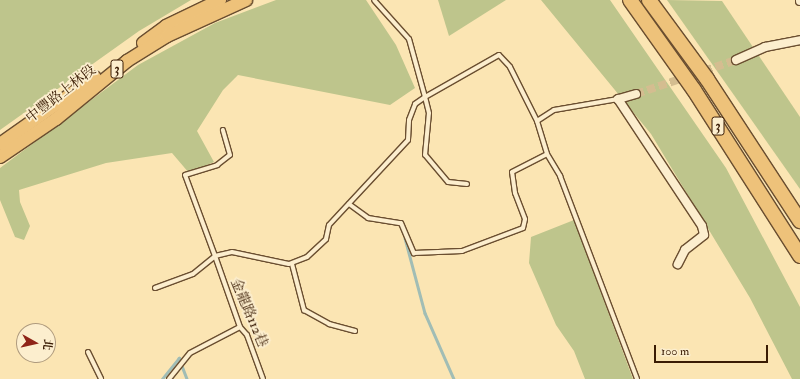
<!DOCTYPE html>
<meta charset="utf-8">
<style>
body{margin:0}
#map{position:relative;width:800px;height:379px;overflow:hidden;background:#fbe5b3;font-family:"IM FELL Double Pica","Noto Serif TC",serif}
div>[style]{position:absolute}
.green>*{inset:0;background:#bec58c}
.stream>*{height:2.5px;margin:-1.25px;padding:0 1.25px;transform-origin:1.25px;border-radius:1.25px;background:#a1bdb5}
.street-tunnel>*{height:8px;margin-top:-4px;transform-origin:0;background:repeating-linear-gradient(90deg,#d4bd90 0 8px,transparent 0 12px)}
.roads{filter:drop-shadow(1px 0 #6a4e30) drop-shadow(-1px 0 #6a4e30) drop-shadow(0 1px #6a4e30) drop-shadow(0 -1px #6a4e30)}
.lane>*{height:4px;margin:-2px;padding:0 2px;transform-origin:2px;border-radius:2px;background:#fceece}
.street>*{height:8px;margin:-4px;padding:0 4px;transform-origin:4px;border-radius:4px;background:#fceece}
.primary>*{height:12px;margin:-6px;padding:0 6px;transform-origin:6px;border-radius:6px;background:#eec27a}
.highway>*{height:14px;margin:-7px;padding:0 7px;transform-origin:7px;border-radius:7px;background:#eec27a}
span{translate:-50% -50%;white-space:nowrap;text-align:center;line-height:1.15;-webkit-text-stroke:3.5px #fceece;paint-order:stroke}
.shield-label span{padding:1px 3px;background:#fceece;border:1px solid;border-radius:3px;-webkit-text-stroke-width:0}
.shield-label{font-size:13px;color:#3a1c04;font-weight:700}
.street-label{font-size:14px;color:#3a1c04}
.north{position:absolute;left:16px;top:323px;width:40px;height:40px;box-sizing:border-box;background:#fceece;border:1px solid #ae9a7d;border-radius:50%;rotate:98deg;font-size:11px;font-weight:700;line-height:16px;text-align:center;color:#3a1c04}
.north::after{content:'';display:block;margin:auto;width:14px;height:18px;background:#8f2418;clip-path:polygon(50% 0,100% 100%,50% 72%,0 100%)}
.scale{position:absolute;left:654px;top:345px;width:114px;height:18px;box-sizing:border-box;border:2px solid #3a1c04;border-top:0;padding-left:5px;font-size:12px;line-height:14px;white-space:nowrap;color:#3a1c04;-webkit-text-stroke:3px #fceece;paint-order:stroke}
</style>
<div id="map">
<div class="green">
<div style="clip-path:polygon(0 0,191px 0,139px 31px,0 130px)"></div>
<div style="clip-path:polygon(276px 0,366px 0,396px 45px,415px 88px,390px 105px,238px 75px,223px 90px,197px 131px,214px 162px,189px 173px,172px 153px,106px 163px,19px 190px,20px 202px,30px 226px,24px 240px,15px 237px,0 200px,0 168px,138px 65px,215px 23px)"></div>
<div style="clip-path:polygon(438px 0,506px 0,449px 36px)"></div>
<div style="clip-path:polygon(541px 0,610px 0,726px 168px,800px 307px,800px 379px,792px 379px,750px 298px,651px 134px)"></div>
<div style="clip-path:polygon(667px 0,722px 1px,800px 117px,800px 189px)"></div>
<div style="clip-path:polygon(574px 220px,633px 379px,585px 379px,574px 351px,556px 325px,529px 263px,531px 237px)"></div>
</div>
<div class="stream">
<div style="left:405px;top:238px;width:78px;rotate:75.1deg"></div>
<div style="left:425px;top:313px;width:72px;rotate:66.3deg"></div>
<div style="left:162px;top:379px;width:27px;rotate:-51deg"></div>
<div style="left:179px;top:358px;width:22px;rotate:69deg"></div>
</div>
<div class="street-tunnel">
<div style="left:636px;top:94px;width:106px;rotate:-18.8deg"></div>
</div>
<div class="roads">
<div class="lane">
<div style="left:537px;top:121px;width:20px;rotate:-33deg"></div>
<div style="left:554px;top:110px;width:65px;rotate:-9.8deg"></div>
<div style="left:467px;top:184px;width:19px;rotate:-174deg"></div>
<div style="left:448px;top:182px;width:35px;rotate:-130deg"></div>
<div style="left:425px;top:155px;width:42px;rotate:-84.6deg"></div>
<div style="left:429px;top:113px;width:16px;rotate:-104deg"></div>
<div style="left:425px;top:97px;width:85px;rotate:-29.6deg"></div>
<div style="left:499px;top:55px;width:16px;rotate:47deg"></div>
<div style="left:510px;top:67px;width:60px;rotate:63.4deg"></div>
<div style="left:537px;top:121px;width:34px;rotate:73deg"></div>
<div style="left:547px;top:154px;width:26px;rotate:59deg"></div>
<div style="left:560px;top:176px;width:217px;rotate:69.2deg"></div>
<div style="left:349px;top:204px;width:24px;rotate:36deg"></div>
<div style="left:368px;top:218px;width:33px;rotate:9deg"></div>
<div style="left:401px;top:223px;width:33px;rotate:67deg"></div>
<div style="left:414px;top:253px;width:48px;rotate:-2.4deg"></div>
<div style="left:462px;top:251px;width:65px;rotate:-20.7deg"></div>
<div style="left:523px;top:228px;width:9px;rotate:-77deg"></div>
<div style="left:525px;top:219px;width:28px;rotate:-111deg"></div>
<div style="left:515px;top:193px;width:21px;rotate:-98deg"></div>
<div style="left:512px;top:172px;width:39px;rotate:-27deg"></div>
<div style="left:292px;top:264px;width:48px;rotate:75.4deg"></div>
<div style="left:304px;top:310px;width:29px;rotate:29deg"></div>
<div style="left:329px;top:324px;width:27px;rotate:15deg"></div>
<div style="left:155px;top:288px;width:40px;rotate:-20.2deg"></div>
<div style="left:193px;top:274px;width:28px;rotate:-39deg"></div>
<div style="left:215px;top:256px;width:86px;rotate:-110.3deg"></div>
<div style="left:185px;top:175px;width:34px;rotate:-17deg"></div>
<div style="left:217px;top:165px;width:16px;rotate:-38deg"></div>
<div style="left:230px;top:155px;width:26px;rotate:-106deg"></div>
<div style="left:88px;top:352px;width:30px;rotate:64deg"></div>
<div style="left:169px;top:379px;width:33px;rotate:-51deg"></div>
<div style="left:190px;top:353px;width:56px;rotate:-27.5deg"></div>
<div style="left:263px;top:379px;width:47px;rotate:-110deg"></div>
<div style="left:247px;top:335px;width:11px;rotate:-131deg"></div>
<div style="left:240px;top:327px;width:75px;rotate:-109.4deg"></div>
<div style="left:215px;top:256px;width:17px;rotate:-13deg"></div>
<div style="left:232px;top:252px;width:58px;rotate:11.9deg"></div>
<div style="left:289px;top:264px;width:19px;rotate:-21deg"></div>
<div style="left:307px;top:257px;width:26px;rotate:-43deg"></div>
<div style="left:326px;top:239px;width:14px;rotate:-78deg"></div>
<div style="left:329px;top:225px;width:116px;rotate:-47.1deg"></div>
<div style="left:408px;top:140px;width:20px;rotate:-87deg"></div>
<div style="left:409px;top:120px;width:17px;rotate:-69deg"></div>
<div style="left:415px;top:104px;width:12px;rotate:-35deg"></div>
<div style="left:425px;top:97px;width:60px;rotate:-105.4deg"></div>
<div style="left:409px;top:39px;width:52px;rotate:-131.9deg"></div>
</div>
<div class="street">
<div style="left:800px;top:0;width:1px;rotate:90deg"></div>
<div style="left:736px;top:60px;width:32px;rotate:-24deg"></div>
<div style="left:765px;top:47px;width:36px;rotate:-11deg"></div>
<div style="left:636px;top:94px;width:19px;rotate:164deg"></div>
<div style="left:618px;top:99px;width:152px;rotate:56.5deg"></div>
<div style="left:702px;top:226px;width:9px;rotate:77deg"></div>
<div style="left:704px;top:235px;width:24px;rotate:142deg"></div>
<div style="left:685px;top:250px;width:16px;rotate:117deg"></div>
</div>
<div class="primary">
<div style="left:143px;top:43px;width:29px;rotate:-36deg"></div>
<div style="left:166px;top:26px;width:60px;rotate:-25.7deg"></div>
<div style="left:0;top:144px;width:116px;rotate:-35.2deg"></div>
<div style="left:0;top:157px;width:68px;rotate:-34.2deg"></div>
<div style="left:56px;top:119px;width:92px;rotate:-39.2deg"></div>
<div style="left:127px;top:61px;width:47px;rotate:-32deg"></div>
<div style="left:167px;top:36px;width:87px;rotate:-24.5deg"></div>
</div>
<div class="highway">
<div style="left:630px;top:0;width:110px;rotate:54.6deg"></div>
<div style="left:694px;top:90px;width:197px;rotate:57.4deg"></div>
<div style="left:649px;top:0;width:98px;rotate:53.7deg"></div>
<div style="left:707px;top:79px;width:170px;rotate:56.8deg"></div>
</div>
</div>
<div class="shield-label">
<span style="left:117px;top:69px">3</span>
<span style="left:718px;top:126px">3</span>
</div>
<div class="street-label">
<span style="left:61px;top:94px;rotate:-38deg">中豐路上林段</span>
<span style="left:249px;top:313px;rotate:67deg">金龍路112巷</span>
</div>
<div class="north">北</div>
<div class="scale">100 m</div>
</div>
